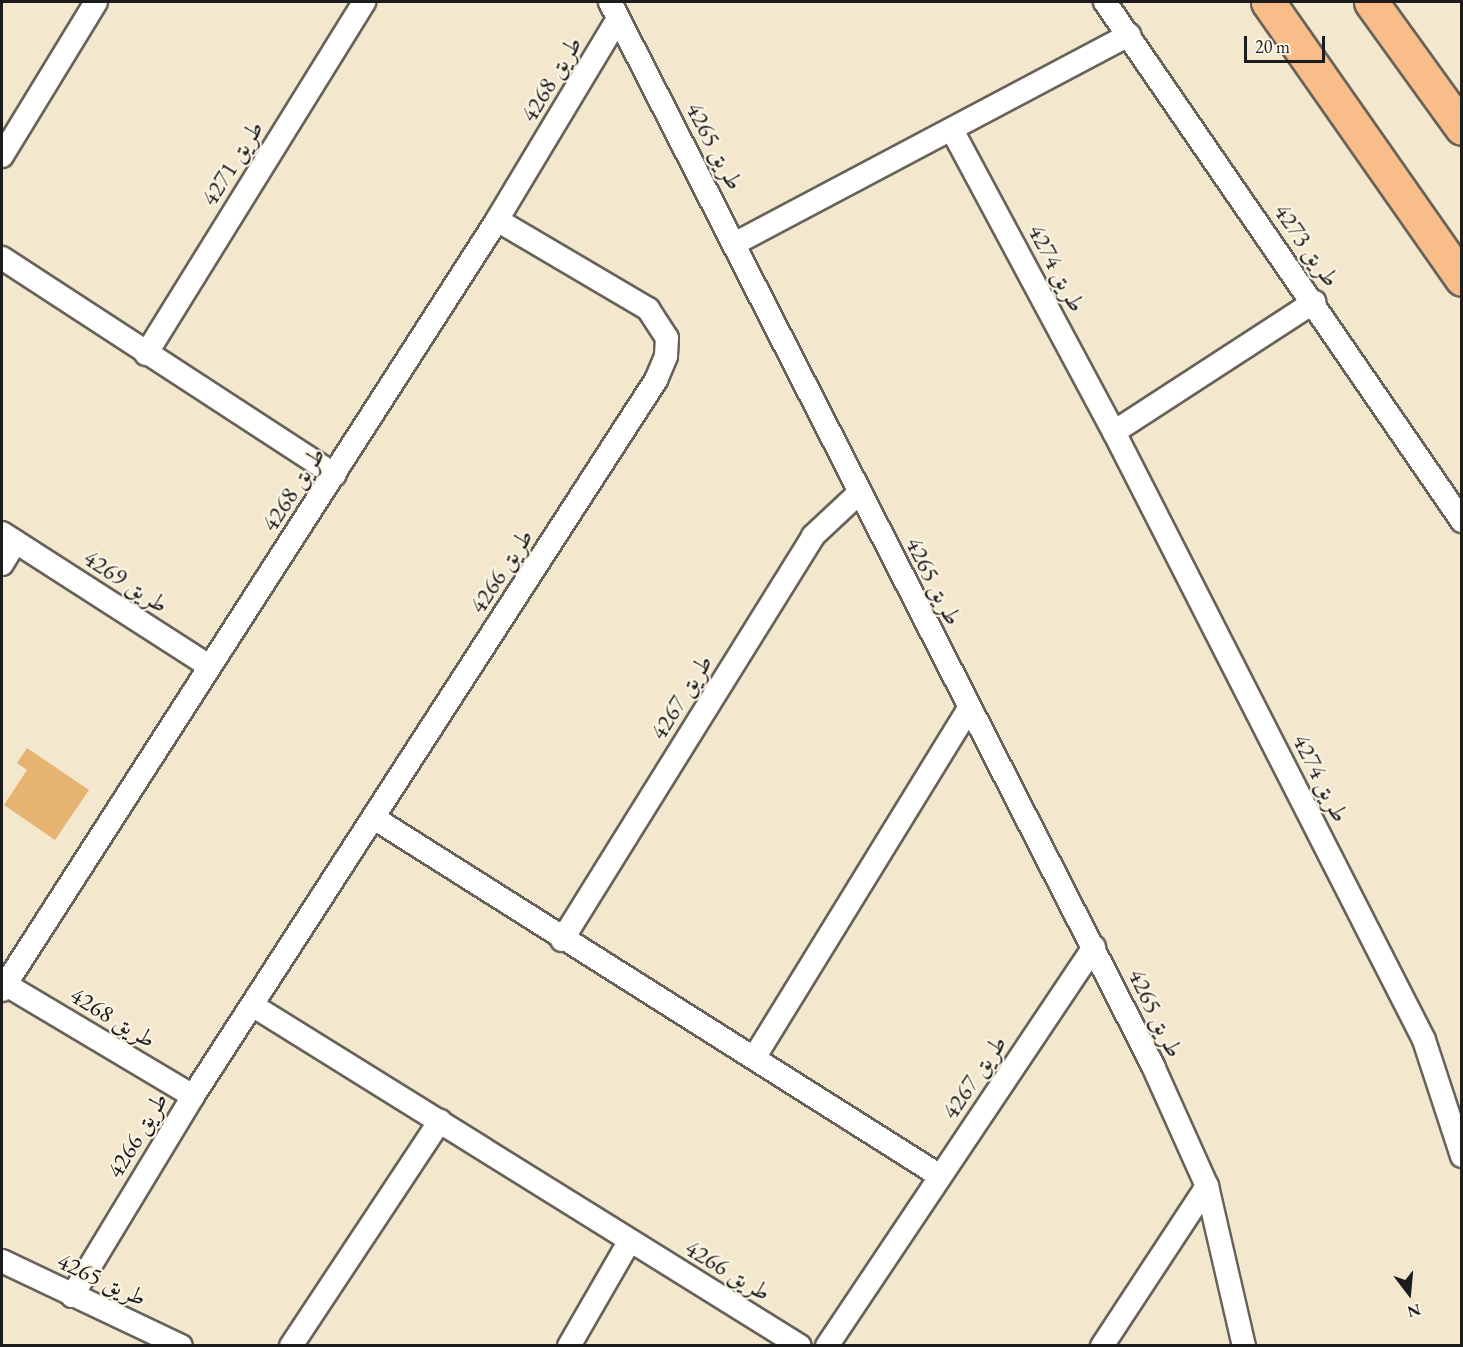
<!DOCTYPE html>
<meta charset="utf-8">
<style>
body{margin:0}
#map{position:relative;width:1463px;height:1347px;overflow:hidden;background:#f3e8cd;font-family:"EB Garamond",Amiri,serif}
div>[style]{position:absolute}
.building>*{inset:0;background:#e7b371}
.roads{filter:drop-shadow(2px 0 #67635a) drop-shadow(-2px 0 #67635a) drop-shadow(0 2px #67635a) drop-shadow(0 -2px #67635a)}
.street>*{height:22px;margin:-11px;padding:0 11px;transform-origin:11px;border-radius:11px;background:#fff}
.highway>*{height:33px;margin:-16.5px;padding:0 16.5px;transform-origin:16.5px;border-radius:16.5px;background:#f8bd89}
span{translate:-50% -50%;white-space:nowrap;text-align:center;line-height:1.15;-webkit-text-stroke:4.5px #fcf5e5;paint-order:stroke}
.street-label{font-size:24px;color:#1c1c1c}
.frame{position:absolute;inset:0;border:3px solid #1c1c1c;pointer-events:none}
.north{position:absolute;left:1379px;top:1263px;width:60px;height:60px;-webkit-text-stroke:4px #fcf5e5;paint-order:stroke;rotate:164deg;font-size:16px;font-weight:700;line-height:24px;text-align:center;color:#1c1c1c}
.north::after{content:'';display:block;margin:auto;width:21px;height:27px;background:#1c1c1c;clip-path:polygon(50% 0,100% 100%,50% 72%,0 100%)}
.scale{position:absolute;left:1244px;top:36px;width:81px;height:27px;box-sizing:border-box;border:3px solid #1c1c1c;border-top:0;padding-left:8px;font-size:18px;line-height:21px;white-space:nowrap;color:#1c1c1c;-webkit-text-stroke:4px #fcf5e5;paint-order:stroke}
</style>
<div id="map">
<div class="building">
<div style="clip-path:polygon(27px 748px,89px 790px,55px 840px,4px 805px,27px 770px,17px 763px)"></div>
</div>
<div class="roads">
<div class="street">
<div style="left:610px;top:2px;width:1195px;rotate:62.96deg"></div>
<div style="left:1153px;top:1066px;width:132px;rotate:65.8deg"></div>
<div style="left:1207px;top:1186px;width:164px;rotate:77deg"></div>
<div style="left:1105px;top:2px;width:630px;rotate:55.48deg"></div>
<div style="left:952px;top:130px;width:343px;rotate:61.8deg"></div>
<div style="left:1114px;top:432px;width:682px;rotate:62.98deg"></div>
<div style="left:1424px;top:1040px;width:122px;rotate:71.9deg"></div>
<div style="left:2px;top:156px;width:180px;rotate:-58.6deg"></div>
<div style="left:736px;top:243px;width:445px;rotate:-27.9deg"></div>
<div style="left:2px;top:258px;width:397px;rotate:33.1deg"></div>
<div style="left:146px;top:354px;width:414px;rotate:-58.2deg"></div>
<div style="left:1114px;top:432px;width:239px;rotate:-33deg"></div>
<div style="left:2px;top:533px;width:246px;rotate:32.7deg"></div>
<div style="left:2px;top:564px;width:26px;rotate:-59deg"></div>
<div style="left:374px;top:818px;width:670px;rotate:32.31deg"></div>
<div style="left:562px;top:940px;width:476px;rotate:-58.1deg"></div>
<div style="left:813px;top:536px;width:63px;rotate:-43.1deg"></div>
<div style="left:5px;top:984px;width:219px;rotate:30.8deg"></div>
<div style="left:2px;top:990px;width:915px;rotate:-57.26deg"></div>
<div style="left:497px;top:220px;width:235px;rotate:-59deg"></div>
<div style="left:252px;top:1005px;width:645px;rotate:31.89deg"></div>
<div style="left:754px;top:1058px;width:409px;rotate:-58.4deg"></div>
<div style="left:2px;top:1261px;width:198px;rotate:25.4deg"></div>
<div style="left:72px;top:1296px;width:234px;rotate:-58.8deg"></div>
<div style="left:193px;top:1096px;width:853px;rotate:-57.11deg"></div>
<div style="left:656px;top:380px;width:26px;rotate:-67deg"></div>
<div style="left:666px;top:356px;width:18px;rotate:-87deg"></div>
<div style="left:667px;top:338px;width:35px;rotate:-123deg"></div>
<div style="left:648px;top:309px;width:175px;rotate:-149.5deg"></div>
<div style="left:291px;top:1346px;width:270px;rotate:-56.5deg"></div>
<div style="left:569px;top:1346px;width:120px;rotate:-60deg"></div>
<div style="left:827px;top:1346px;width:480px;rotate:-56.2deg"></div>
<div style="left:1102px;top:1346px;width:191px;rotate:-56.7deg"></div>
</div>
<div class="highway">
<div style="left:1268px;top:2px;width:338px;rotate:55deg"></div>
<div style="left:1371px;top:2px;width:155px;rotate:54.2deg"></div>
</div>
</div>
<div class="street-label">
<span style="left:551px;top:79px;rotate:-59deg">طريق 4268</span>
<span style="left:715px;top:146px;rotate:62deg">طريق 4265</span>
<span style="left:232px;top:163px;rotate:-58deg">طريق 4271</span>
<span style="left:1307px;top:245px;rotate:55deg">طريق 4273</span>
<span style="left:1057px;top:268px;rotate:62deg">طريق 4274</span>
<span style="left:293px;top:489px;rotate:-57deg">طريق 4268</span>
<span style="left:501px;top:571px;rotate:-57deg">طريق 4266</span>
<span style="left:126px;top:581px;rotate:33deg">طريق 4269</span>
<span style="left:934px;top:581px;rotate:63deg">طريق 4265</span>
<span style="left:681px;top:697px;rotate:-58deg">طريق 4267</span>
<span style="left:1321px;top:778px;rotate:63deg">طريق 4274</span>
<span style="left:1156px;top:1013px;rotate:64deg">طريق 4265</span>
<span style="left:113px;top:1017px;rotate:31deg">طريق 4268</span>
<span style="left:974px;top:1077px;rotate:-56deg">طريق 4267</span>
<span style="left:137px;top:1135px;rotate:-59deg">طريق 4266</span>
<span style="left:728px;top:1270px;rotate:31deg">طريق 4266</span>
<span style="left:102px;top:1279px;rotate:25deg">طريق 4265</span>
</div>
<div class="frame"></div>
<div class="north">N</div>
<div class="scale">20 m</div>
</div>
